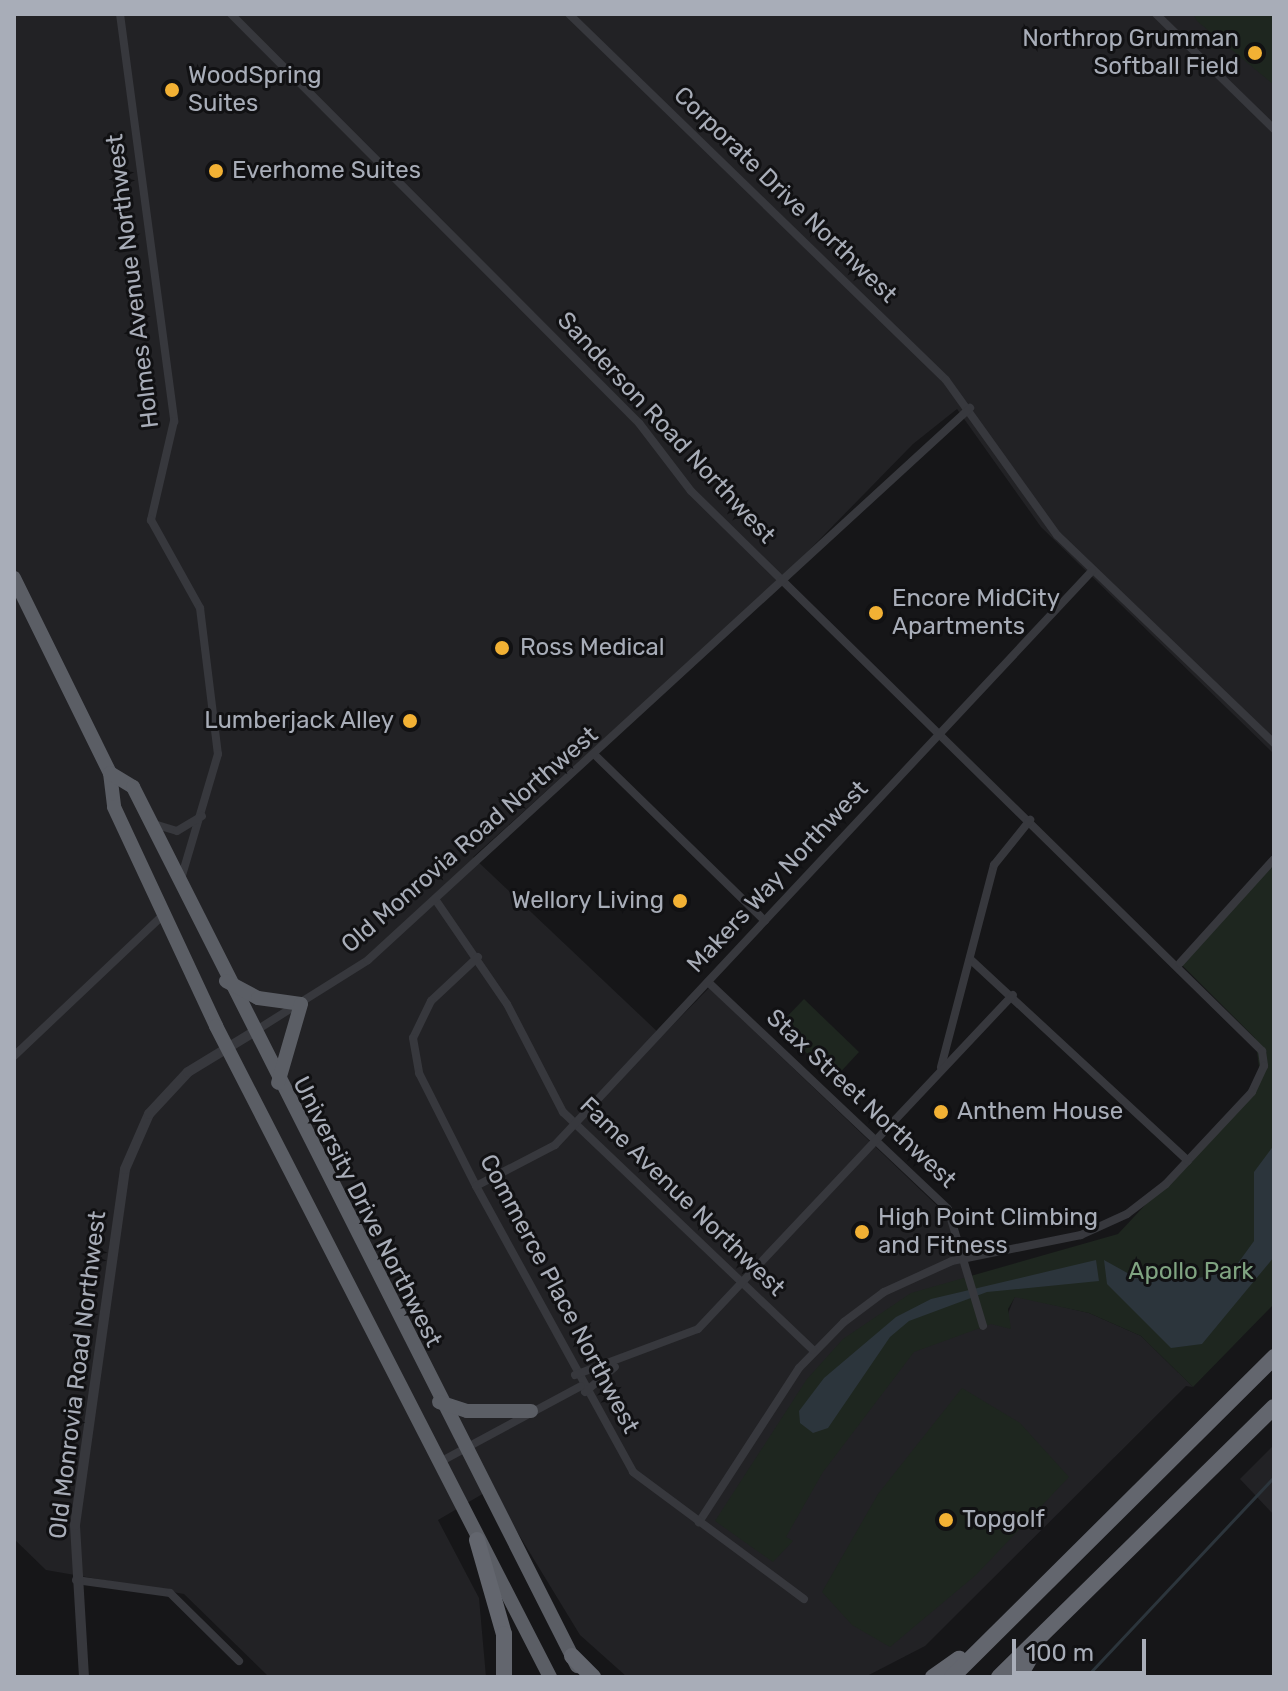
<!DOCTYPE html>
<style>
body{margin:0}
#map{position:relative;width:1288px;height:1691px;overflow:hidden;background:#161618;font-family:Rubik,sans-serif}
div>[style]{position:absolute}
.built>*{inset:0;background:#222225}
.green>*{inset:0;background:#1e261f}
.water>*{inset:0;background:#2c353c}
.stream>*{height:3px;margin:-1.5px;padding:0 1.5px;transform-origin:1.5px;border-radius:1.5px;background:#2c353c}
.minor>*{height:8px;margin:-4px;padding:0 4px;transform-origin:4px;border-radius:4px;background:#37383d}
.tertiary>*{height:10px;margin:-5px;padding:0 5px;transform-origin:5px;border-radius:5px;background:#37383d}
.trunk>*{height:14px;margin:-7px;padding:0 7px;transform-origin:7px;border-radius:7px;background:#5b5e65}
.motorway>*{height:16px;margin:-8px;padding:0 8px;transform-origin:8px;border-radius:8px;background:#63666e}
.dots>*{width:22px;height:22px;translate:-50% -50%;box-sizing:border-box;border:4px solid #111113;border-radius:50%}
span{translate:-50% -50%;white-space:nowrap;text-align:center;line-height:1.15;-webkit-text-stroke:6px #111113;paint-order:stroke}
.poi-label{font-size:24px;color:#a8adb8}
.right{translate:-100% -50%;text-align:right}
.left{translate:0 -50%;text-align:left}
.street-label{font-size:24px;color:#a8adb8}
.park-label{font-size:24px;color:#7fa381}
.frame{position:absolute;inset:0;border:16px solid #a8adb8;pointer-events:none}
.scale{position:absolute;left:1012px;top:1639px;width:134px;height:36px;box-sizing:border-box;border:4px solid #a8adb8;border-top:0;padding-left:10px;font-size:24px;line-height:28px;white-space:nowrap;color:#a8adb8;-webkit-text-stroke:6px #111113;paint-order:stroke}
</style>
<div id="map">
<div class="built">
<div style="clip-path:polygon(14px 14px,1274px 14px,1274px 754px,1041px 527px,957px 409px,913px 444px,777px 583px,473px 857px,662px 1036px,709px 988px,949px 1217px,979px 1327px,1007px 1316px,1015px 1296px,1089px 1313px,1141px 1336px,1193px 1387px,1186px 1386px,925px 1646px,865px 1677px,627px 1677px,580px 1635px,491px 1489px,438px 1520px,479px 1598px,486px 1677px,269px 1677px,184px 1594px,46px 1570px,14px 1539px)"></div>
<div style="clip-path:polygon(1274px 1445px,1274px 1515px,1240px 1479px)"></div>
</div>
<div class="green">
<div style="clip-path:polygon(1193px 14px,1274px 14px,1274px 85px,1197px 21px)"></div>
<div style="clip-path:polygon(1274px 859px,1274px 1304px,1193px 1387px,1141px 1336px,1089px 1313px,1015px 1297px,1008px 1309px,1011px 1329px,991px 1324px,914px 1352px,823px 1472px,786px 1537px,793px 1541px,773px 1562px,715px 1521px,807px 1379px,843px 1339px,911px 1293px,1118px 1234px,1261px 1081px,1255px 1038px,1180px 963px)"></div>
<div style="clip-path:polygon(804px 999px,859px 1052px,834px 1079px,778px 1026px)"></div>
<div style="clip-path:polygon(962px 1388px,1020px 1423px,1069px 1477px,976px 1575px,890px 1647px,852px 1625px,822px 1592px,878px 1494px)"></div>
</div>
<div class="water">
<div style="clip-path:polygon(1274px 1145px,1274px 1257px,1202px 1344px,1171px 1348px,1107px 1284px,1104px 1260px,1131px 1275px,1163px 1265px,1190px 1280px,1233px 1270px,1254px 1241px,1254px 1172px)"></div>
<div style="clip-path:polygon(1096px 1260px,1099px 1281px,987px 1292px,909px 1321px,890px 1337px,828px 1428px,813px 1433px,800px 1423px,799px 1411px,824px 1378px,896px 1317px,931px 1299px)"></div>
</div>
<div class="stream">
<div style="left:1086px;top:1677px;width:274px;rotate:-46.8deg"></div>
</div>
<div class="minor">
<div style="left:120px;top:14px;width:411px;rotate:82.4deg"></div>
<div style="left:174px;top:421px;width:102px;rotate:103.1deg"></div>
<div style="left:151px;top:520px;width:101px;rotate:60.9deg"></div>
<div style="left:200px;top:608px;width:147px;rotate:83deg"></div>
<div style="left:218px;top:754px;width:134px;rotate:106.5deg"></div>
<div style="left:231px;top:14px;width:578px;rotate:45.07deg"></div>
<div style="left:639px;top:423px;width:86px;rotate:52.6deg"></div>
<div style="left:691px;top:491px;width:800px;rotate:44.44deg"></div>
<div style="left:1262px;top:1051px;width:15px;rotate:82deg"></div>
<div style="left:1264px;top:1066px;width:29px;rotate:115deg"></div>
<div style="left:1252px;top:1092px;width:126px;rotate:133.1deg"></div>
<div style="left:1166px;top:1184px;width:49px;rotate:142.4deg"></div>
<div style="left:1127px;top:1214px;width:51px;rotate:155.5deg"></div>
<div style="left:1081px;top:1235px;width:132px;rotate:168.6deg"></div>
<div style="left:952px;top:1261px;width:75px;rotate:155.5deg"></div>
<div style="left:884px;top:1292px;width:50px;rotate:143.1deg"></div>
<div style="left:844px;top:1322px;width:64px;rotate:134.4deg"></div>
<div style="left:799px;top:1368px;width:184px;rotate:123deg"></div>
<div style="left:569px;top:14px;width:525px;rotate:44.15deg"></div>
<div style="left:946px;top:380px;width:191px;rotate:54.4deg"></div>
<div style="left:1057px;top:535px;width:301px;rotate:43.8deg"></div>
<div style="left:1156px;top:14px;width:165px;rotate:44.3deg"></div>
<div style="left:596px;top:756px;width:236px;rotate:44.3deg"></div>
<div style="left:154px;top:824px;width:24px;rotate:17deg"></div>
<div style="left:177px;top:831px;width:29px;rotate:-31deg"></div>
<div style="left:435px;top:899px;width:127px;rotate:55.6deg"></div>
<div style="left:507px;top:1004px;width:122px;rotate:62.6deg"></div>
<div style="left:563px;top:1112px;width:345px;rotate:43.6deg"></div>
<div style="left:478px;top:957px;width:64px;rotate:136.9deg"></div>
<div style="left:431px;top:1001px;width:41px;rotate:115.9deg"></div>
<div style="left:413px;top:1038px;width:36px;rotate:80deg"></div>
<div style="left:419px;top:1073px;width:127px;rotate:63.2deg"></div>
<div style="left:476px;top:1186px;width:326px;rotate:61.2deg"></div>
<div style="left:633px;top:1472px;width:213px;rotate:36.6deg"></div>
<div style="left:970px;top:959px;width:297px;rotate:42.8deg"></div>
<div style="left:1180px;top:963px;width:140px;rotate:-47.9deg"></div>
<div style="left:708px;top:982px;width:330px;rotate:43.4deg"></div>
<div style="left:948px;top:1209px;width:122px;rotate:73.3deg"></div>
<div style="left:255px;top:1031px;width:133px;rotate:-32.1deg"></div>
<div style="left:368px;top:960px;width:817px;rotate:-42.52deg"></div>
<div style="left:14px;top:1056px;width:205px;rotate:-43.4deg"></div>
<div style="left:941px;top:1067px;width:209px;rotate:-75.3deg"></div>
<div style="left:994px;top:865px;width:58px;rotate:-51.3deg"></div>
<div style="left:476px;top:1186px;width:89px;rotate:-27.4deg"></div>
<div style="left:555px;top:1145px;width:786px;rotate:-46.91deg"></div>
<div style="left:575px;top:1375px;width:131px;rotate:-20.5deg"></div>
<div style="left:698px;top:1329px;width:459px;rotate:-46.7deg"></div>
<div style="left:585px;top:1392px;width:39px;rotate:-40deg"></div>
<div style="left:438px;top:1463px;width:162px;rotate:-28.3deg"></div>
<div style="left:76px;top:1580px;width:95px;rotate:7.9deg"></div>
<div style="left:170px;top:1593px;width:97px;rotate:44.6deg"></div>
</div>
<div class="tertiary">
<div style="left:84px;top:1677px;width:152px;rotate:-93.4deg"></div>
<div style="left:75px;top:1525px;width:359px;rotate:-82deg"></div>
<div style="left:125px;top:1169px;width:60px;rotate:-66.4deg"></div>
<div style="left:149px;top:1114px;width:57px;rotate:-47.1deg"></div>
<div style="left:188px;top:1072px;width:75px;rotate:-31.4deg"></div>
</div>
<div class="trunk">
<div style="left:14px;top:578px;width:217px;rotate:63.8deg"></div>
<div style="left:110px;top:773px;width:34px;rotate:83deg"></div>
<div style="left:114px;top:807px;width:242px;rotate:65deg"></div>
<div style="left:216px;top:1026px;width:732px;rotate:62.84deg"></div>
<div style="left:110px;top:773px;width:27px;rotate:31deg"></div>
<div style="left:133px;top:787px;width:985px;rotate:63.2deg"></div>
<div style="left:226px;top:981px;width:36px;rotate:28deg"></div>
<div style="left:258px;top:998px;width:43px;rotate:7.9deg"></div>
<div style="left:301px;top:1004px;width:82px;rotate:106.2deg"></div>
<div style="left:439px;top:1402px;width:29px;rotate:18deg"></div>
<div style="left:467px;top:1411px;width:64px"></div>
</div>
<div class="motorway">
<div style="left:477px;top:1540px;width:98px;rotate:74deg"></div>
<div style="left:504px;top:1634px;width:43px;rotate:90deg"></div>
<div style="left:572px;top:1656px;width:30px;rotate:45deg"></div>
<div style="left:933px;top:1677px;width:32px;rotate:-35deg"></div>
<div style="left:952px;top:1677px;width:454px;rotate:-44.8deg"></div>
<div style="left:999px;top:1677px;width:385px;rotate:-44.5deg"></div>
<div style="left:1019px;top:1677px;width:30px;rotate:-60deg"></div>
</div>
<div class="dots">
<div style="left:1255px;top:53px;background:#f2b134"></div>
<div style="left:172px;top:90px;background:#f2b134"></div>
<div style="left:216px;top:171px;background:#f2b134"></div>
<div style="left:876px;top:613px;background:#f2b134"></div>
<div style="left:502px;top:648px;background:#f2b134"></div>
<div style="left:410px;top:721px;background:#f2b134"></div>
<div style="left:680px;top:901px;background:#f2b134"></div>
<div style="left:941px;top:1112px;background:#f2b134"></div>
<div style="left:862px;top:1232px;background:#f2b134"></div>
<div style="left:946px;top:1520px;background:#f2b134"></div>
</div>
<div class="poi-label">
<span class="right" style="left:1239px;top:53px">Northrop Grumman<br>Softball Field</span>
<span class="left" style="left:188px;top:90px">WoodSpring<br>Suites</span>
<span class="left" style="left:232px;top:171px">Everhome Suites</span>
<span class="left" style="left:892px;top:613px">Encore MidCity<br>Apartments</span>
<span class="left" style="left:520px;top:648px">Ross Medical</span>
<span class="right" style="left:394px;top:721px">Lumberjack Alley</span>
<span class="right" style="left:664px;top:901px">Wellory Living</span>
<span class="left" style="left:957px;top:1112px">Anthem House</span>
<span class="left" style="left:878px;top:1232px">High Point Climbing<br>and Fitness</span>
<span class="left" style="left:962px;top:1520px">Topgolf</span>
</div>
<div class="street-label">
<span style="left:785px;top:195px;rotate:44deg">Corporate Drive Northwest</span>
<span style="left:133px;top:281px;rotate:-97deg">Holmes Avenue Northwest</span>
<span style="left:666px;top:428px;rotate:47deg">Sanderson Road Northwest</span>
<span style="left:470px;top:840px;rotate:-41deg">Old Monrovia Road Northwest</span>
<span style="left:778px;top:877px;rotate:-47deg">Makers Way Northwest</span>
<span style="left:861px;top:1099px;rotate:43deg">Stax Street Northwest</span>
<span style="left:682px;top:1197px;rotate:44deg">Fame Avenue Northwest</span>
<span style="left:367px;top:1212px;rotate:63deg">University Drive Northwest</span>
<span style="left:559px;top:1294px;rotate:62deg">Commerce Place Northwest</span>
<span style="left:78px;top:1375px;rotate:-83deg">Old Monrovia Road Northwest</span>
</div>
<div class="park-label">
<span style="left:1191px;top:1272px">Apollo Park</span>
</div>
<div class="frame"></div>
<div class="scale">100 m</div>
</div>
